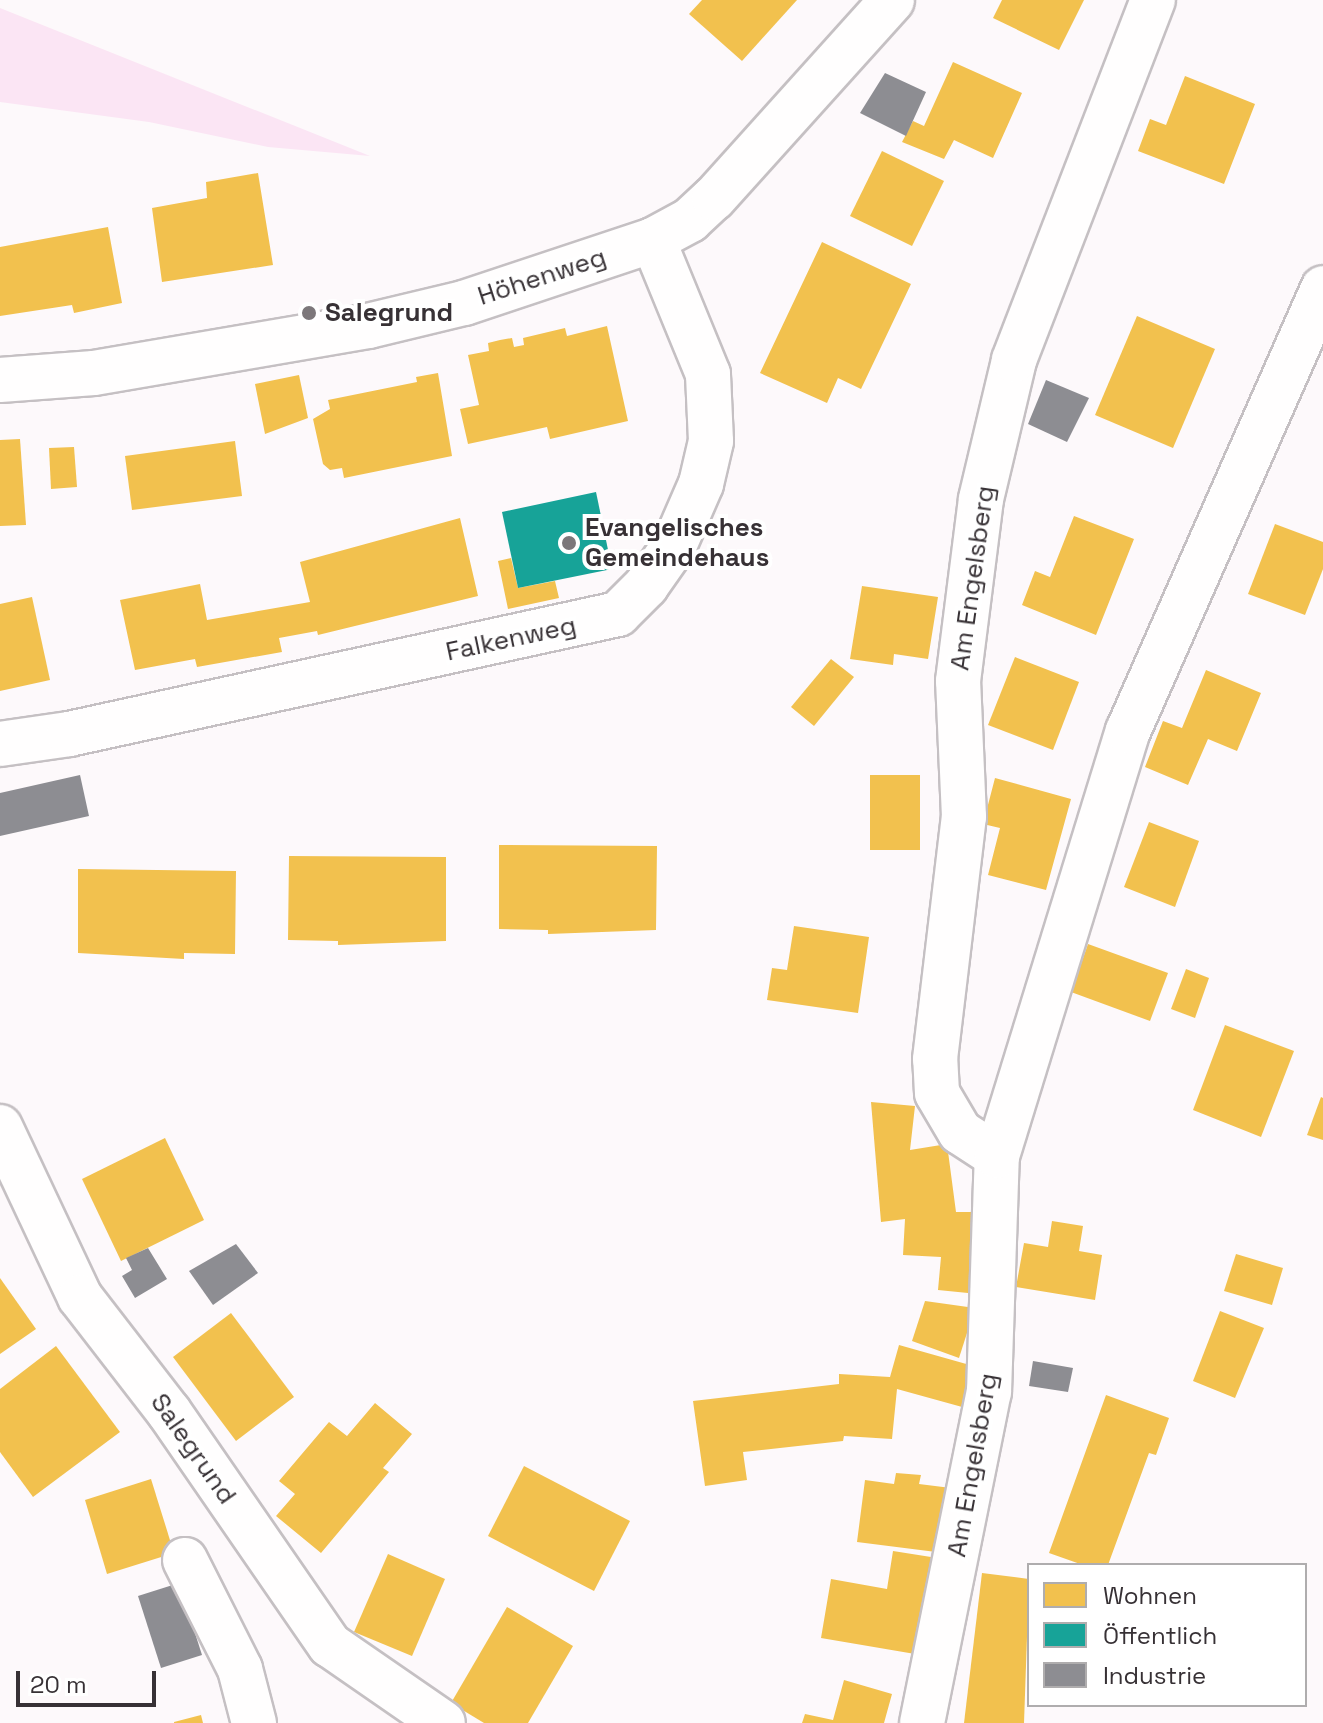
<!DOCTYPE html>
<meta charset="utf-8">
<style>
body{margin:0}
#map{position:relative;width:1323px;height:1723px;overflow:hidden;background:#fdf9fb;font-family:"Space Grotesk",sans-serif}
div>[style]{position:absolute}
.green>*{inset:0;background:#fbe5f4}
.homes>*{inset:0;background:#f2c14e}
.public>*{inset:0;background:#17a398}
.industry>*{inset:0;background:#8d8d92}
.roads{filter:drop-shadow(2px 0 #c5c0c3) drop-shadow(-2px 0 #c5c0c3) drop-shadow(0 2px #c5c0c3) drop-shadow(0 -2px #c5c0c3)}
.minor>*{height:44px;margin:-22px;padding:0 22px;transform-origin:22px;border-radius:22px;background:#fffefe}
.dots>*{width:22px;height:22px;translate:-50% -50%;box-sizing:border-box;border:4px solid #fff;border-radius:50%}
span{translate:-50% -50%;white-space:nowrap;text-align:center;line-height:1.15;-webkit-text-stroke:8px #fff;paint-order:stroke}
.street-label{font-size:26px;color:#373135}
.poi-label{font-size:26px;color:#373135;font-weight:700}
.left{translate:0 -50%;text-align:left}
.legend{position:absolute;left:1027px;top:1563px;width:280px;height:144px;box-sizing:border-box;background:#fff;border:2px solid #afadae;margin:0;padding:10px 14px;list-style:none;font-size:24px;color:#373135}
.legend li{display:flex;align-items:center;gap:16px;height:40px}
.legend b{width:40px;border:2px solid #afadae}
.scale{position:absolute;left:16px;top:1671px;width:140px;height:36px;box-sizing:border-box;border:4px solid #373135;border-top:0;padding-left:10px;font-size:24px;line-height:28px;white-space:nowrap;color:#373135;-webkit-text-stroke:6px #fff;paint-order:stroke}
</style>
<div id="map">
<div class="green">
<div style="clip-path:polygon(0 8px,370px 156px,268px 147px,149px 122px,0 102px)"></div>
</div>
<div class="homes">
<div style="clip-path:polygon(702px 0,797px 0,742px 61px,689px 14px)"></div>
<div style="clip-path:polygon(1002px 0,1084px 0,1059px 50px,993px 18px)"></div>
<div style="clip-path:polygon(953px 62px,1022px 93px,993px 158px,954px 140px,944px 159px,902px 142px,913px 121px,924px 126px)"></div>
<div style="clip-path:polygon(1185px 76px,1255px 104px,1224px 184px,1138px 151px,1150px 119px,1166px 125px)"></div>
<div style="clip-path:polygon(882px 151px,944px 181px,912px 246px,850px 216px)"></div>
<div style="clip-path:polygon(258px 173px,273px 265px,162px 282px,152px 208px,207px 198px,206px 182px)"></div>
<div style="clip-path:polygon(108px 227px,122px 303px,74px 313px,72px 305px,0 316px,0 247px)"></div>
<div style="clip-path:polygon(822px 242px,911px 284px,861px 389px,838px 378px,827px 403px,760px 373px)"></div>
<div style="clip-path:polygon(1137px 316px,1215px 349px,1173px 448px,1095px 415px)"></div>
<div style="clip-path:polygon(607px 326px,628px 421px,550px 439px,547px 427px,468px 444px,460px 409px,479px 405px,468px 355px,489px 351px,488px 343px,500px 340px,512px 338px,514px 347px,524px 345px,523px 338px,565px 328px,567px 336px)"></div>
<div style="clip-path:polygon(438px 373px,452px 456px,344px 478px,342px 468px,330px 470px,323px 464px,313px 419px,330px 409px,328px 400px,417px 382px,416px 377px)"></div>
<div style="clip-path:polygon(299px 375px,308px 418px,265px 434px,255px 384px)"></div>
<div style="clip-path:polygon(20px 439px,26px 525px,0 526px,0 440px)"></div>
<div style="clip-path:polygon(235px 441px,242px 496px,132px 510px,125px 456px)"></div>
<div style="clip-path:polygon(74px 447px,77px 487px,51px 489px,49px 448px)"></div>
<div style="clip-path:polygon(1074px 516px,1134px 539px,1096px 635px,1022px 605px,1035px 571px,1050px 577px)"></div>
<div style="clip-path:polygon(460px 518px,478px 596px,318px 635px,317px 631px,279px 638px,282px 652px,197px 667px,195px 659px,135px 670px,120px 600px,200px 584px,207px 620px,310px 602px,300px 562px)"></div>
<div style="clip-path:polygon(1275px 524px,1323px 542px,1323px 569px,1305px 615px,1248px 594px)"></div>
<div style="clip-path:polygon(511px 558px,518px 588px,555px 581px,559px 598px,508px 609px,498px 561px)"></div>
<div style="clip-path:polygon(862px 586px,938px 597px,928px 659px,894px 654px,893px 665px,850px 659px)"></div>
<div style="clip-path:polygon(32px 597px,50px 680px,0 691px,0 604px)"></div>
<div style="clip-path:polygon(1015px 657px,1079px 682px,1053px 750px,988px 725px)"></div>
<div style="clip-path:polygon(831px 659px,854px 677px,814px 726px,791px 707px)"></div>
<div style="clip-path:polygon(1206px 670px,1261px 693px,1237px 751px,1208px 739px,1188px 785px,1145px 767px,1163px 721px,1182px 728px)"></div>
<div style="clip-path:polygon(870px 775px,920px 775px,920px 850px,870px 850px)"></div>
<div style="clip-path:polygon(995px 778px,1071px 799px,1046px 890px,988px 875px,1000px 828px,983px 824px)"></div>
<div style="clip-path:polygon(1149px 822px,1199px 841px,1175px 907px,1124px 887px)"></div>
<div style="clip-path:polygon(499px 845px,657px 846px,656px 930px,548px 934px,548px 930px,499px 929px)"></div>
<div style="clip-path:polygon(289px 856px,446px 857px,446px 941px,338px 945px,338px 941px,288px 940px)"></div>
<div style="clip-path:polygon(78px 869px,236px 871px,235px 954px,184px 953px,184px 959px,78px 953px)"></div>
<div style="clip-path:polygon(794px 926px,869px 937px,858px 1013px,767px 1000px,772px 968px,787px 970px)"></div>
<div style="clip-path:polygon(1088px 944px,1168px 973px,1150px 1021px,1071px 992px)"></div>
<div style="clip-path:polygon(1186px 969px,1209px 978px,1195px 1018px,1171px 1009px)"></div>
<div style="clip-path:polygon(1225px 1025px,1294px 1051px,1261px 1137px,1193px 1110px)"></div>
<div style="clip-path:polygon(1321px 1097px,1323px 1098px,1323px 1140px,1307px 1135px)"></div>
<div style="clip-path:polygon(871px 1102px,915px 1106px,910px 1150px,947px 1144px,956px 1212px,985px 1212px,978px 1294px,938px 1290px,941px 1257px,903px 1255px,905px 1219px,881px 1222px)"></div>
<div style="clip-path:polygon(165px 1138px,204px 1220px,121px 1261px,82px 1179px)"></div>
<div style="clip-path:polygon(1052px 1221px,1083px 1226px,1079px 1251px,1102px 1255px,1095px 1300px,1016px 1287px,1024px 1243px,1048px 1247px)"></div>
<div style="clip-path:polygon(1236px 1254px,1283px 1268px,1272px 1305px,1224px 1291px)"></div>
<div style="clip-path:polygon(0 1278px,36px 1329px,0 1354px)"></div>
<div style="clip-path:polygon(925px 1301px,975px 1308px,959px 1358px,912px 1341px)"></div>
<div style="clip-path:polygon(1220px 1311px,1264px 1328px,1235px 1398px,1193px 1381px)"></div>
<div style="clip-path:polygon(231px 1313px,294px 1397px,236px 1441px,173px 1357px)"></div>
<div style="clip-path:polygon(899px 1345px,984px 1369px,973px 1410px,897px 1389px,892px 1439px,844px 1436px,843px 1441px,743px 1452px,747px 1480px,705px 1486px,693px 1401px,839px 1384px,839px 1374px,890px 1377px)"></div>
<div style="clip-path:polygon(56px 1346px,120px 1432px,33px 1497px,0 1452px,0 1389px)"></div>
<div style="clip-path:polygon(1106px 1395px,1169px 1418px,1156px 1455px,1149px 1453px,1108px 1565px,1083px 1565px,1049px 1553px)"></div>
<div style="clip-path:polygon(375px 1403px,412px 1434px,383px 1468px,389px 1472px,321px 1553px,276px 1516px,295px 1494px,279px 1481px,329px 1422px,347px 1436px)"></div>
<div style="clip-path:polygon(524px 1466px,630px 1521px,594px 1591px,488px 1536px)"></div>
<div style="clip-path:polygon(896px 1473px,921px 1475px,919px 1484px,951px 1488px,944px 1553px,857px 1542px,865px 1480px,894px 1484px)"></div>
<div style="clip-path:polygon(151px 1479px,174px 1553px,107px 1574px,85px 1500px)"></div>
<div style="clip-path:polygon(893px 1551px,931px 1557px,915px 1654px,821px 1638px,831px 1579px,887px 1589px)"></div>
<div style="clip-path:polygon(388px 1554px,445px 1579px,412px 1656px,354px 1632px)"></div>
<div style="clip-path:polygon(982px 1573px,1029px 1579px,1024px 1723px,964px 1723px)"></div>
<div style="clip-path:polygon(507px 1607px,573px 1646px,528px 1723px,484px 1723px,451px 1703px)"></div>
<div style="clip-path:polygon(844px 1680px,892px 1694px,884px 1723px,802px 1723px,805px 1714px,833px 1720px)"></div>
<div style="clip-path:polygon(201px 1715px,203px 1723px,174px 1723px,174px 1722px)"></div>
</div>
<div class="public">
<div style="clip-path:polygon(596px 492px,612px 569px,518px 588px,502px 512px)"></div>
</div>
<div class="industry">
<div style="clip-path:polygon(885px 73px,926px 92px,906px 136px,860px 113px)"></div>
<div style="clip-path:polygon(1046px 380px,1089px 398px,1067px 442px,1028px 424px)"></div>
<div style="clip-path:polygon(80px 775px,89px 816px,0 836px,0 793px)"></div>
<div style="clip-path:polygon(236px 1244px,258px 1273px,213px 1305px,189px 1271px)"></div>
<div style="clip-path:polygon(148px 1248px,167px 1279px,135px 1298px,122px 1276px,132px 1270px,126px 1258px)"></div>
<div style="clip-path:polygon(1033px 1361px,1073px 1368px,1068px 1392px,1029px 1386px)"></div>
<div style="clip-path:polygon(179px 1583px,202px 1655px,161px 1668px,138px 1596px)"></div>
</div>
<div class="roads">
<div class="minor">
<div style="left:0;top:380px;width:94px;rotate:-4.3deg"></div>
<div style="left:94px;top:373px;width:278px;rotate:-9.7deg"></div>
<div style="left:368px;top:326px;width:99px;rotate:-13.5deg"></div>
<div style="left:464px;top:303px;width:199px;rotate:-18.4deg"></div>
<div style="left:653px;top:240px;width:42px;rotate:-28.4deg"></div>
<div style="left:690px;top:220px;width:33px;rotate:-43deg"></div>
<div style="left:714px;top:198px;width:266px;rotate:-48deg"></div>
<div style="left:0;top:744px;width:70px;rotate:-8.2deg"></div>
<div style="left:69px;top:734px;width:562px;rotate:-12.33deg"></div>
<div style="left:618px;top:614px;width:40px;rotate:-45deg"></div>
<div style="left:646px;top:586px;width:49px;rotate:-55deg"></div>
<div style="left:674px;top:546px;width:68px;rotate:-66.5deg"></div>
<div style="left:701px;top:484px;width:44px;rotate:-76.9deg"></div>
<div style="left:711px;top:441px;width:67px;rotate:-92.6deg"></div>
<div style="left:708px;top:374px;width:145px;rotate:-112.3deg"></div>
<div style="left:0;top:1127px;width:188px;rotate:64.8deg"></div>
<div style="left:80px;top:1297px;width:145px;rotate:52.3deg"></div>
<div style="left:169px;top:1412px;width:283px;rotate:55.4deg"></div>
<div style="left:330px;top:1645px;width:137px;rotate:34.6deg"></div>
<div style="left:997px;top:1156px;width:44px;rotate:-147deg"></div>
<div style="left:960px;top:1132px;width:45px;rotate:-120.5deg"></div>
<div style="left:937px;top:1093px;width:34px;rotate:-93deg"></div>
<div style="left:935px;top:1059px;width:244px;rotate:-83.2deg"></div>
<div style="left:964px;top:817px;width:136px;rotate:-92.5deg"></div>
<div style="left:958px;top:681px;width:183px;rotate:-82.8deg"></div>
<div style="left:981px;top:499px;width:143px;rotate:-76.6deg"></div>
<div style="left:1014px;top:360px;width:386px;rotate:-68.9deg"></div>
<div style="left:185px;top:1560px;width:122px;rotate:63.2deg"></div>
<div style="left:240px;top:1669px;width:56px;rotate:75.5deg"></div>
<div style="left:922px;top:1723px;width:338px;rotate:-78.6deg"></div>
<div style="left:989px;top:1392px;width:236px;rotate:-88.1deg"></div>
<div style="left:997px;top:1156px;width:445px;rotate:-72.9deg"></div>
<div style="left:1128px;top:731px;width:484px;rotate:-66.2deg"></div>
</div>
</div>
<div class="dots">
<div style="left:309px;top:313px;background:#7c777a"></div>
<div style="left:569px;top:543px;background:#7c777a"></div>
</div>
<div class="street-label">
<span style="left:542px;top:277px;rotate:-18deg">Höhenweg</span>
<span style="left:973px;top:578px;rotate:-82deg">Am Engelsberg</span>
<span style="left:511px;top:639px;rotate:-12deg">Falkenweg</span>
<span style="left:193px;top:1449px;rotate:55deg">Salegrund</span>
<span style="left:973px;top:1465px;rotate:-80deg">Am Engelsberg</span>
</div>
<div class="poi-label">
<span class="left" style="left:325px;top:313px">Salegrund</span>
<span class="left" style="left:585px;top:543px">Evangelisches<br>Gemeindehaus</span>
</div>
<ul class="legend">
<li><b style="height:22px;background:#f2c14e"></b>Wohnen</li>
<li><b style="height:22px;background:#17a398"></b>Öffentlich</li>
<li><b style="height:22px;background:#8d8d92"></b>Industrie</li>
</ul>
<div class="scale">20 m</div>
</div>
